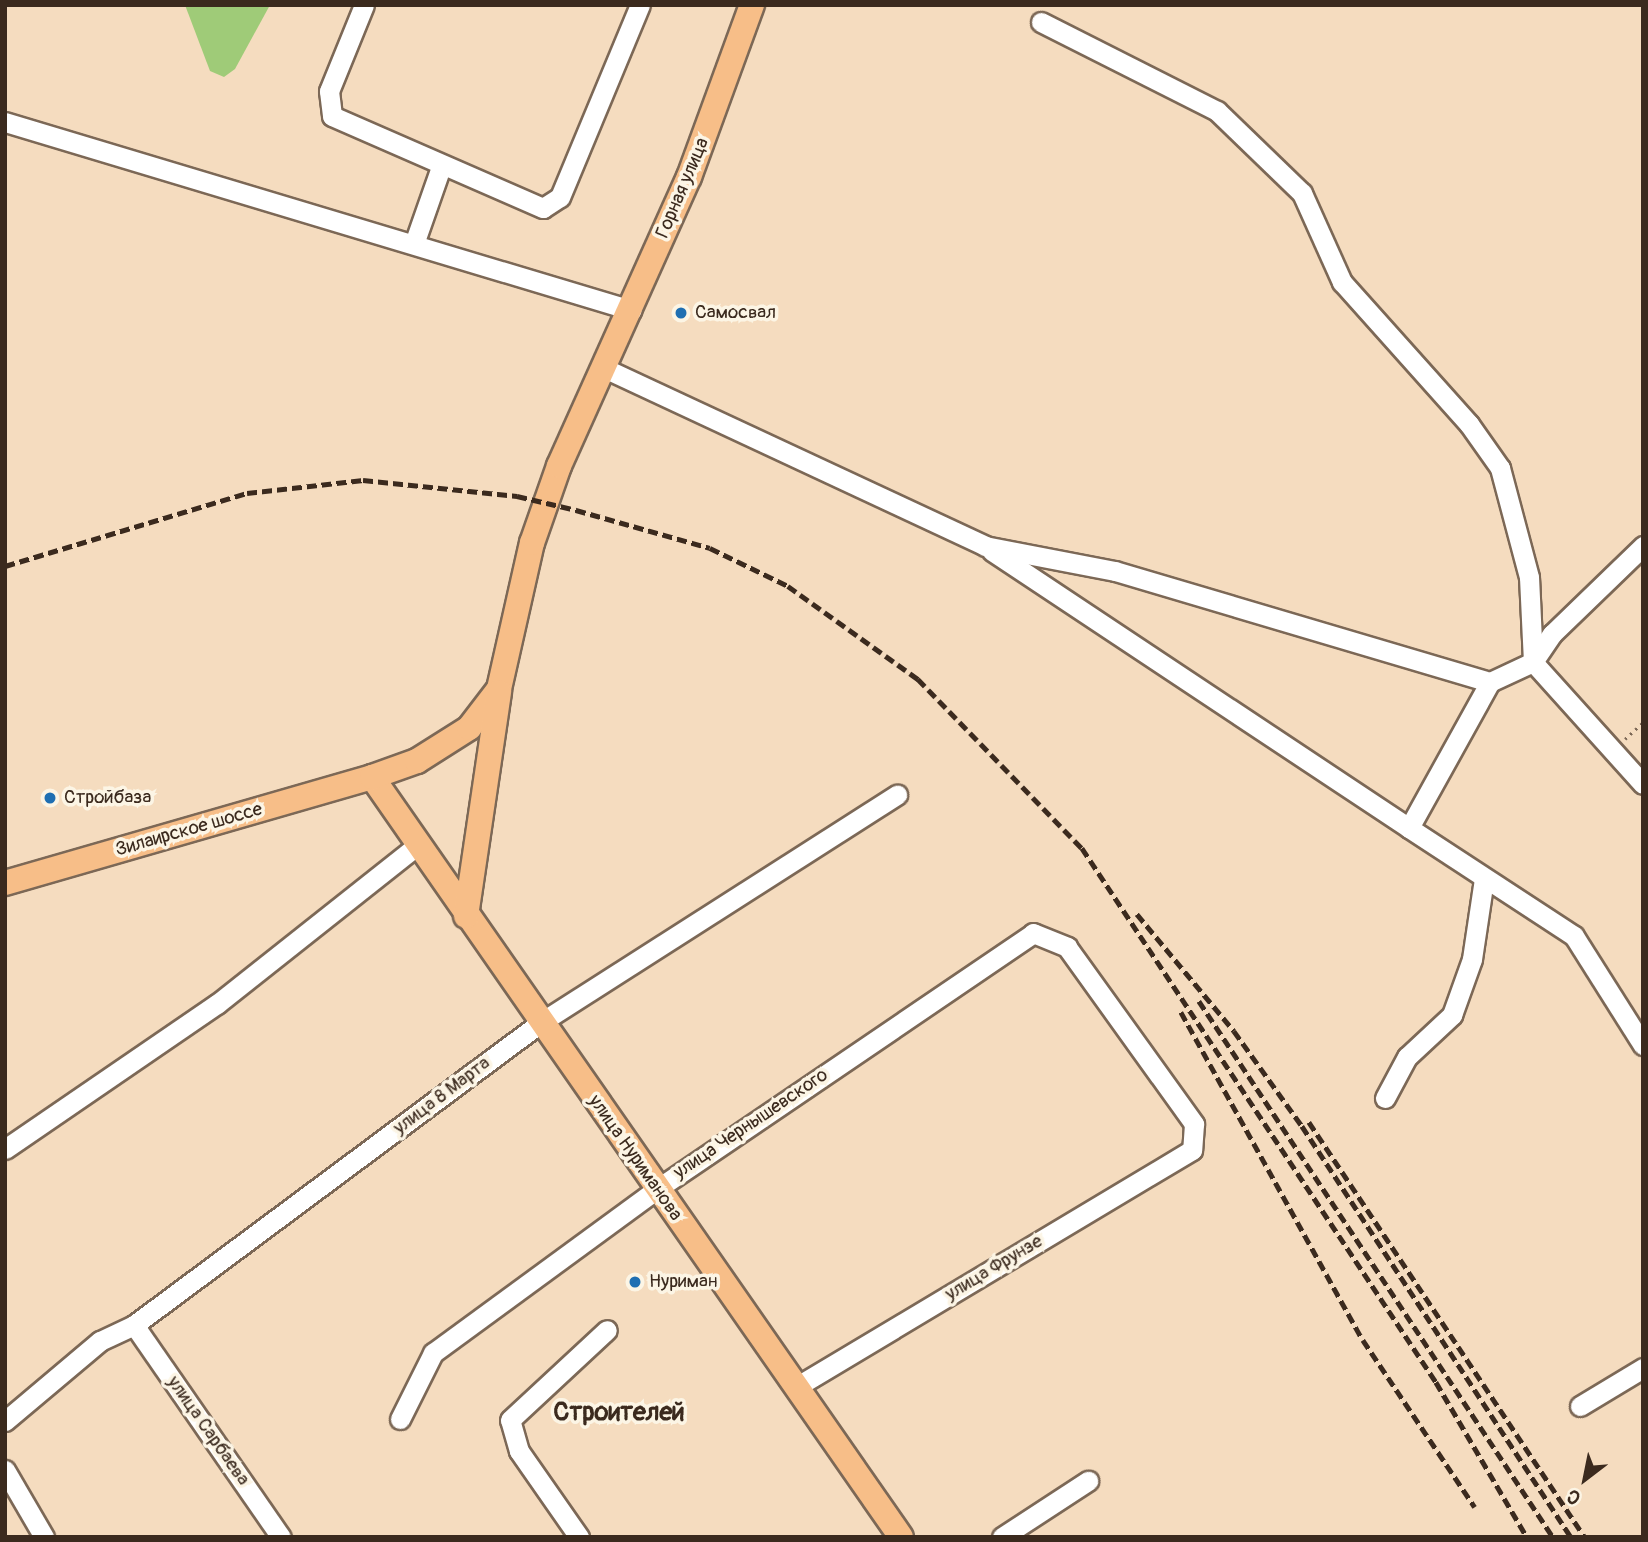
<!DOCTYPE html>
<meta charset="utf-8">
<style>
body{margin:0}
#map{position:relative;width:1648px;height:1542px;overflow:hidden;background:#f5dcbf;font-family:Pangolin,sans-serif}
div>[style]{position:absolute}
.green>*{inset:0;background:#9fcb78}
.path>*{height:2.5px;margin-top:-1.25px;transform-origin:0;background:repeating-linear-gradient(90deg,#7c6856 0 2px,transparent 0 7px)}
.roads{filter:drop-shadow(2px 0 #7c6856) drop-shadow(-2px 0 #7c6856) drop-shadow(0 2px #7c6856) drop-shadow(0 -2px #7c6856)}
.minor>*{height:19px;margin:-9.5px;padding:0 9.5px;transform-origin:9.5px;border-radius:9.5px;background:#fff}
.major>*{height:24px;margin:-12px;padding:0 12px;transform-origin:12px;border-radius:12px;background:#f7be88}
.rail>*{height:4.5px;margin-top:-2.25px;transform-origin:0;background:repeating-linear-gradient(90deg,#3b2a1e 0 10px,transparent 0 15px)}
.dots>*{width:19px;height:19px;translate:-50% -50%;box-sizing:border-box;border:4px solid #fcf5e5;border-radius:50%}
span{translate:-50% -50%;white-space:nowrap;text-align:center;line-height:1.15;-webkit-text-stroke:7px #fcf5e5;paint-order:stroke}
.street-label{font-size:19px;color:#3b2a1e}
.poi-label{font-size:19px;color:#3b2a1e}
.left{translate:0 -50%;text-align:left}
.district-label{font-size:26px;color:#3b2a1e;font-weight:700}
.frame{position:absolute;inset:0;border:7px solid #3b2a1e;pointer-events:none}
.north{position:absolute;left:1550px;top:1444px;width:70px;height:70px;-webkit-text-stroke:5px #fcf5e5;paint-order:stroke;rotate:212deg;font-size:19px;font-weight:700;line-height:28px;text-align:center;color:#3b2a1e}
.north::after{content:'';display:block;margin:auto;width:24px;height:32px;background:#3b2a1e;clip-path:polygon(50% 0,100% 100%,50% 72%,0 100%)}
</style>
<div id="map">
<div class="green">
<div style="clip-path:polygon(185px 5px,270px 5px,235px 69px,224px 77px,210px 71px)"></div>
</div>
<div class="path">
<div style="left:1625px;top:739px;width:25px;rotate:-43deg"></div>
</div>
<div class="roads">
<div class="minor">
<div style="left:364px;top:5px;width:93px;rotate:112.1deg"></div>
<div style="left:329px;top:91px;width:25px;rotate:83deg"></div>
<div style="left:332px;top:116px;width:230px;rotate:23.6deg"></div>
<div style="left:543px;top:208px;width:20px;rotate:-33deg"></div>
<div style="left:560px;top:197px;width:208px;rotate:-67.4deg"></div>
<div style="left:1041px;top:22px;width:197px;rotate:26.8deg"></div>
<div style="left:1217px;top:111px;width:118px;rotate:44deg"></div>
<div style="left:1302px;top:193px;width:98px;rotate:65.8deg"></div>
<div style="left:1342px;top:282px;width:191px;rotate:48.2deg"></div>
<div style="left:1469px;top:424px;width:54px;rotate:54.8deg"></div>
<div style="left:1500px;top:468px;width:113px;rotate:75.1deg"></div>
<div style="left:1529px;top:577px;width:85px;rotate:87.3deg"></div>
<div style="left:5px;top:122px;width:654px;rotate:16.72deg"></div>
<div style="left:414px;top:244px;width:82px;rotate:-70.7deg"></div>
<div style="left:604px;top:368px;width:421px;rotate:25deg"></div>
<div style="left:985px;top:546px;width:132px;rotate:10.9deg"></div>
<div style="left:1115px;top:571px;width:391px;rotate:16.5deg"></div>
<div style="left:1490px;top:682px;width:47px;rotate:-24.9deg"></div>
<div style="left:1533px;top:662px;width:164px;rotate:48deg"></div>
<div style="left:992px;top:551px;width:501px;rotate:33.59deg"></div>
<div style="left:1409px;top:828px;width:167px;rotate:-61deg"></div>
<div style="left:1533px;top:662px;width:34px;rotate:-56deg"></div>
<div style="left:1552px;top:634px;width:127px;rotate:-44deg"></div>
<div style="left:1409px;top:828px;width:197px;rotate:33.2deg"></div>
<div style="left:1574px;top:936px;width:129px;rotate:57.7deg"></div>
<div style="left:1385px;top:1098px;width:47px;rotate:-61.8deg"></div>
<div style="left:1407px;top:1057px;width:62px;rotate:-43deg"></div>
<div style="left:1452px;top:1015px;width:59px;rotate:-70.3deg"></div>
<div style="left:1472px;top:959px;width:81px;rotate:-81.5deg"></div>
<div style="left:5px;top:1149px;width:257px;rotate:-34.4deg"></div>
<div style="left:217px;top:1004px;width:254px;rotate:-38.4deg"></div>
<div style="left:134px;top:1325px;width:258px;rotate:55.3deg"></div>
<div style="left:1580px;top:1406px;width:74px;rotate:-31.1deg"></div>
<div style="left:400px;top:1419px;width:74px;rotate:-63.4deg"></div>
<div style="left:433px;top:1353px;width:278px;rotate:-36.2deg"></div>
<div style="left:657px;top:1189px;width:455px;rotate:-34.2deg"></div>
<div style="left:1033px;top:933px;width:37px;rotate:22deg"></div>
<div style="left:1067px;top:947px;width:218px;rotate:54.3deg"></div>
<div style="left:1194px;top:1124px;width:26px;rotate:94deg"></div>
<div style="left:1192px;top:1150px;width:462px;rotate:149.1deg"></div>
<div style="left:5px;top:1421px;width:124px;rotate:-40.1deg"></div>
<div style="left:100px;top:1341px;width:38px;rotate:-25deg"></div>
<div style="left:134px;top:1325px;width:506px;rotate:-36.64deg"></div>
<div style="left:540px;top:1023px;width:424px;rotate:-32.6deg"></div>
<div style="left:5px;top:1470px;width:78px;rotate:59.8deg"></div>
<div style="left:579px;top:1537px;width:105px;rotate:-124.9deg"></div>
<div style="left:519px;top:1451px;width:32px;rotate:-106deg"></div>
<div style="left:510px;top:1420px;width:132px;rotate:-42.9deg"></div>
<div style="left:1002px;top:1537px;width:103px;rotate:-33.1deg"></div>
</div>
<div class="major">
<div style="left:372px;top:777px;width:926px;rotate:55.16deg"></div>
<div style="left:5px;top:883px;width:382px;rotate:-16.1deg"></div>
<div style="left:372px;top:777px;width:48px;rotate:-19.6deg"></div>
<div style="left:417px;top:761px;width:62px;rotate:-32.4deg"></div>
<div style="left:469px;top:728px;width:49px;rotate:-52.4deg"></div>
<div style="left:499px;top:689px;width:150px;rotate:-77.3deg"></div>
<div style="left:532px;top:543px;width:82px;rotate:-70.7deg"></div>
<div style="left:559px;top:466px;width:317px;rotate:-65.8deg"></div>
<div style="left:689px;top:177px;width:183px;rotate:-69.9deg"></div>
<div style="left:466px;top:916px;width:226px;rotate:-81.6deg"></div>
</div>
</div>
<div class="rail">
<div style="left:5px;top:566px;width:253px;rotate:-16.8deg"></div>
<div style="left:247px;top:493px;width:117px;rotate:-6.4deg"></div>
<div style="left:363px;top:480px;width:155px;rotate:5.9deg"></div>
<div style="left:517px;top:496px;width:61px;rotate:13.3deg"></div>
<div style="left:576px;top:510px;width:139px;rotate:15.8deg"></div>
<div style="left:710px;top:548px;width:87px;rotate:26deg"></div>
<div style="left:788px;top:586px;width:160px;rotate:35.6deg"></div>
<div style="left:918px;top:679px;width:235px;rotate:45.9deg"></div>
<div style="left:1082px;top:848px;width:641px;rotate:56.46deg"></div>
<div style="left:1436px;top:1382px;width:180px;rotate:59.6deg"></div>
<div style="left:1137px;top:914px;width:152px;rotate:50.3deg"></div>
<div style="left:1234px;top:1031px;width:117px;rotate:54.4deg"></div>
<div style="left:1302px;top:1126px;width:491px;rotate:56.8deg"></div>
<div style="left:1199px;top:1001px;width:642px;rotate:56.56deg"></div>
<div style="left:1181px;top:1012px;width:375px;rotate:61deg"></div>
<div style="left:1363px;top:1340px;width:201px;rotate:56.2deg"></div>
<div style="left:1309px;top:1122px;width:498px;rotate:56.4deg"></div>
</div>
<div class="dots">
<div style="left:681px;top:313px;background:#1f6fb2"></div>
<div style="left:50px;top:798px;background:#1f6fb2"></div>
<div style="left:635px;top:1282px;background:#1f6fb2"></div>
</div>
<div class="street-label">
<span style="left:683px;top:188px;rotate:-67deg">Горная улица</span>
<span style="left:189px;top:830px;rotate:-16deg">Зилаирское шоссе</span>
<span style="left:442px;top:1096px;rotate:-37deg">улица 8 Марта</span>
<span style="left:751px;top:1124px;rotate:-34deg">улица Чернышевского</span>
<span style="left:635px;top:1158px;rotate:55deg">улица Нуриманова</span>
<span style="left:994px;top:1268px;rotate:-31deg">улица Фрунзе</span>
<span style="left:208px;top:1431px;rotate:55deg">улица Сарбаева</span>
</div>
<div class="poi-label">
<span class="left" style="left:695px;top:313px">Самосвал</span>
<span class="left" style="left:64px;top:798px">Стройбаза</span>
<span class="left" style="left:649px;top:1282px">Нуриман</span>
</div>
<div class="district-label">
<span style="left:619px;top:1413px">Строителей</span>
</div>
<div class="frame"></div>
<div class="north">С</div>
</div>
